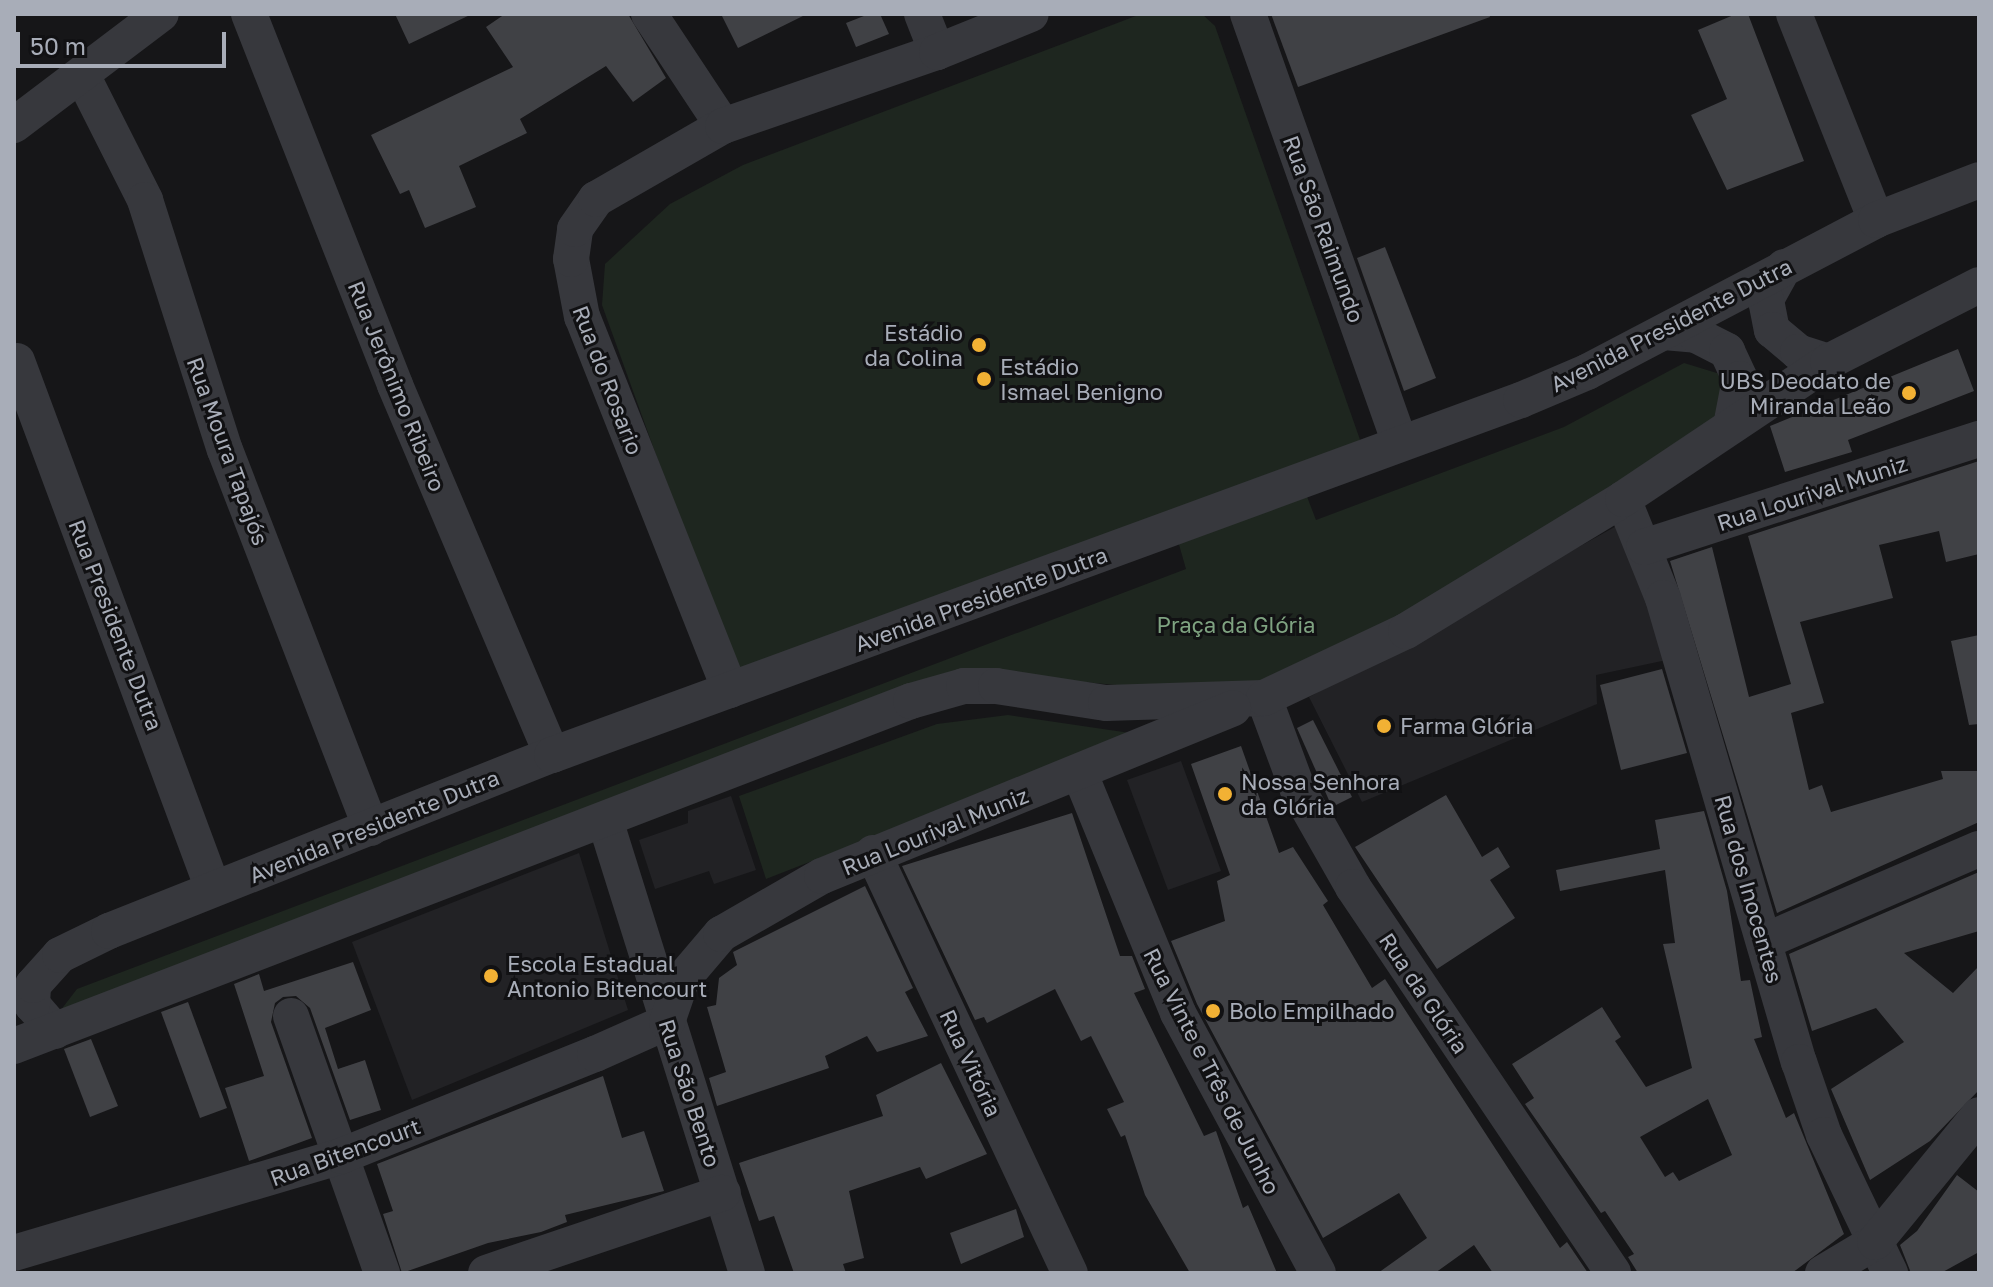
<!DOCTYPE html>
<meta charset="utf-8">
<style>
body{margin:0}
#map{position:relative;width:1993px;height:1287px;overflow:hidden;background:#161618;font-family:"Golos Text",sans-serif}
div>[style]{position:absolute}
.built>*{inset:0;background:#222225}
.green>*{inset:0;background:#1e261f}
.building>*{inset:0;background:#404145}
.minor>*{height:36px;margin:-18px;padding:0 18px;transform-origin:18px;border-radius:18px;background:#37383d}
.dots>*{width:22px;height:22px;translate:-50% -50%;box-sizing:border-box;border:4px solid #111113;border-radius:50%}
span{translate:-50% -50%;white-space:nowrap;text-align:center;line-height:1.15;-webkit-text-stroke:6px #111113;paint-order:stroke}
.street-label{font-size:22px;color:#a8adb8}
.poi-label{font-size:22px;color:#a8adb8}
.right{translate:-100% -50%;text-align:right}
.left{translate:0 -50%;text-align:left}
.park-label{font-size:22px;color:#7fa381}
.frame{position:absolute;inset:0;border:16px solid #a8adb8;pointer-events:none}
.scale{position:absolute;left:16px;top:32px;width:210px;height:36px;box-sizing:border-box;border:4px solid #a8adb8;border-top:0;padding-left:10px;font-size:24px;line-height:28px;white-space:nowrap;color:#a8adb8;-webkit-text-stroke:6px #111113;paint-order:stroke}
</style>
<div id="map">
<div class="built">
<div style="clip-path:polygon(1620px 524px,1676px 658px,1596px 675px,1597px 704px,1362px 802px,1309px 697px)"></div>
<div style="clip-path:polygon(1181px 761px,1221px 871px,1168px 890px,1127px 780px)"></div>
<div style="clip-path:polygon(731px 796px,756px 870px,714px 884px,709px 871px,655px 889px,639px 840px,688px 823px,688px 811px)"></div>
<div style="clip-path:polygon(579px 853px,628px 1010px,412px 1100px,352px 942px)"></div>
</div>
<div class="green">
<div style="clip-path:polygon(1141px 14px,1202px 14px,1215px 26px,1365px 454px,738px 682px,602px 305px,605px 264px,670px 204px,743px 165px)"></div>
<div style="clip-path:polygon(1684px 363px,1720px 374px,1731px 396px,1720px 427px,1535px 546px,1251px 697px,984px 673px,60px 1011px,77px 989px,1186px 569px,1178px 541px,1306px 494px,1316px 520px,1564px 427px)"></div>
<div style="clip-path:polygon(1008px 715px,1137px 734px,766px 879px,739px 796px,937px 724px)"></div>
</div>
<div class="building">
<div style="clip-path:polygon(395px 14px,472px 14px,409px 44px)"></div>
<div style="clip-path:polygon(505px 14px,628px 14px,666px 78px,633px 102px,606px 66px,520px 119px,527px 133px,459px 166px,476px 207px,425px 228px,409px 190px,400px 194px,371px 135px,513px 67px,486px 27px)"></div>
<div style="clip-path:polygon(721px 14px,807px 14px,738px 48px)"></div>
<div style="clip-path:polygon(869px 14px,880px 14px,889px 34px,856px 47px,846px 23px)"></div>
<div style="clip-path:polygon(1271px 14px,1489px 14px,1490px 17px,1298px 87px)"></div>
<div style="clip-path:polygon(1736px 14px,1748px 14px,1804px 161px,1727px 190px,1691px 115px,1727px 99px,1698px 30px)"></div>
<div style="clip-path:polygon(1385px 247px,1436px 378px,1404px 391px,1357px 258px)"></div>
<div style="clip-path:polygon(1958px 349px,1974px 391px,1848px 440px,1852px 452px,1785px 472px,1770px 426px)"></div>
<div style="clip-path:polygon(1979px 461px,1979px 554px,1946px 562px,1939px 531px,1879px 545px,1893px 598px,1800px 622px,1824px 703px,1791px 713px,1809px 790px,1822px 785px,1831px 812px,1943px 779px,1941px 771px,1979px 771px,1979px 822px,1777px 913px,1670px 561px,1712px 547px,1749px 697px,1791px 684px,1748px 536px)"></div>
<div style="clip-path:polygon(1979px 635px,1979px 724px,1969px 725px,1951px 641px)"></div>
<div style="clip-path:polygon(1662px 669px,1687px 753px,1621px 770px,1600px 685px)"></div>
<div style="clip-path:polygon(1313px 720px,1352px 797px,1332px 807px,1297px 728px)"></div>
<div style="clip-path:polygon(1241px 746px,1279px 853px,1293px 847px,1328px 901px,1323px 905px,1372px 988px,1385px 979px,1560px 1248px,1567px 1242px,1588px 1273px,1493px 1273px,1474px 1245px,1435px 1273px,1378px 1273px,1427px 1238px,1399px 1193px,1323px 1238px,1197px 1004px,1171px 941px,1225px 921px,1217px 881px,1230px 875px,1191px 764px)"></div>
<div style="clip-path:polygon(1446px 795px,1482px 857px,1498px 847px,1510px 867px,1490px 880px,1515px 918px,1437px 969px,1355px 847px)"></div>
<div style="clip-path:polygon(evenodd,1704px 811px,1727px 891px,1741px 981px,1750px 980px,1762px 1037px,1754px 1039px,1786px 1118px,1794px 1113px,1844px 1234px,1792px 1273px,1638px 1273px,1628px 1257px,1634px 1254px,1605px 1211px,1601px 1213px,1525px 1104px,1534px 1098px,1512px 1064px,1602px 1007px,1621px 1037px,1615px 1041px,1646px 1087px,1692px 1068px,1663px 944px,1675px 943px,1665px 870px,1560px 891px,1556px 870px,1660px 849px,1655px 820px,1704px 811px,1708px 1099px,1732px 1155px,1679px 1181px,1673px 1172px,1665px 1177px,1640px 1137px,1708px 1099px)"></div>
<div style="clip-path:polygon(1072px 813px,1120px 956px,1132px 956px,1145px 989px,1134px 993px,1204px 1136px,1216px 1131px,1243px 1208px,1248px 1205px,1277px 1273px,1190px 1273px,1145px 1195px,1125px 1135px,1121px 1137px,1107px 1109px,1124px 1102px,1091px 1036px,1081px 1041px,1055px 989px,987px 1023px,984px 1017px,975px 1020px,902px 866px)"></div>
<div style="clip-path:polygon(1979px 872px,1979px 931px,1904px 953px,1953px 993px,1979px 966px,1979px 1090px,1930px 1141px,1870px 1180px,1831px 1089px,1904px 1042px,1876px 1008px,1812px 1031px,1789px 954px)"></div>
<div style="clip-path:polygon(865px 886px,913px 988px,905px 992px,928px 1036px,877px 1052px,867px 1036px,825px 1056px,829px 1068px,717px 1106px,709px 1078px,726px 1072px,707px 1007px,716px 1005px,719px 978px,737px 965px,733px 952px)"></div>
<div style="clip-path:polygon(353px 962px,371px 1010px,325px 1028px,338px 1069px,365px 1060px,381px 1110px,350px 1120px,310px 1008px,296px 996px,283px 997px,275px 1003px,271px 1022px,312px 1138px,249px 1161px,225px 1088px,264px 1076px,234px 984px,259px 974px,264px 991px)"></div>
<div style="clip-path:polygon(188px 1002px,227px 1108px,200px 1118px,161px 1012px)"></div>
<div style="clip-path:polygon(91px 1039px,118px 1106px,90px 1117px,64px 1049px)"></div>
<div style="clip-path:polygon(941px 1063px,987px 1154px,926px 1179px,920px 1167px,849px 1191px,864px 1258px,843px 1264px,846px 1273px,794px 1273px,774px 1216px,759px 1221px,739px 1163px,883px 1116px,876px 1095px)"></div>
<div style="clip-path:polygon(603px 1076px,622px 1138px,644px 1131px,664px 1191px,565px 1215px,567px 1222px,541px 1232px,488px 1243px,402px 1273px,383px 1214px,393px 1211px,377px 1164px)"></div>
<div style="clip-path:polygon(1957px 1175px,1979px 1192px,1979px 1252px,1941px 1273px,1911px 1273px,1900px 1245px,1917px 1231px)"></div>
<div style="clip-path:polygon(1016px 1209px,1024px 1237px,961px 1264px,950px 1233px)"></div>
</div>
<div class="minor">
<div style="left:249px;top:14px;width:399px;rotate:68.5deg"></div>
<div style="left:395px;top:385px;width:402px;rotate:67deg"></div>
<div style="left:649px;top:14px;width:134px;rotate:56.5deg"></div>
<div style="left:922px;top:14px;width:41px;rotate:68.5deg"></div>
<div style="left:1248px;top:14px;width:455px;rotate:70.5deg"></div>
<div style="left:1794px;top:14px;width:222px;rotate:68.3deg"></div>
<div style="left:83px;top:77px;width:138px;rotate:63.2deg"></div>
<div style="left:145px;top:200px;width:262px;rotate:72.3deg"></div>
<div style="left:225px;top:450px;width:405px;rotate:68.9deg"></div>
<div style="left:14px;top:125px;width:184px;rotate:-37.1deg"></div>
<div style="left:1784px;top:267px;width:38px;rotate:119deg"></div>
<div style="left:1766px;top:300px;width:31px;rotate:79deg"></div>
<div style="left:1772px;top:330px;width:34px;rotate:40deg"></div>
<div style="left:1798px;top:352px;width:32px;rotate:18deg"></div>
<div style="left:1664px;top:332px;width:32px;rotate:5deg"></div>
<div style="left:1696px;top:335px;width:35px;rotate:27deg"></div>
<div style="left:1727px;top:351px;width:31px;rotate:65deg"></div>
<div style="left:1740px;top:379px;width:48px;rotate:100.8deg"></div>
<div style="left:17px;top:361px;width:563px;rotate:69.63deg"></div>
<div style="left:1623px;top:499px;width:107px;rotate:68deg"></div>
<div style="left:1663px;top:598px;width:484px;rotate:73.7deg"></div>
<div style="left:1799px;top:1062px;width:77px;rotate:71.1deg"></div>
<div style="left:1824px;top:1135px;width:153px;rotate:64.4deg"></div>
<div style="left:1644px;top:547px;width:352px;rotate:-17.9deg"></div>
<div style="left:730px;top:690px;width:401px;rotate:-111.6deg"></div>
<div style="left:582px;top:317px;width:59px;rotate:-100.7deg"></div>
<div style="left:571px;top:259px;width:30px;rotate:-82deg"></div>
<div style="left:575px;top:229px;width:37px;rotate:-55deg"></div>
<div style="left:596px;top:199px;width:146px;rotate:-29.9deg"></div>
<div style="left:723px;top:126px;width:226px;rotate:-19.1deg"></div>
<div style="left:937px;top:52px;width:101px;rotate:-22deg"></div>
<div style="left:1264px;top:698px;width:98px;rotate:69.7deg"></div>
<div style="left:1298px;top:790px;width:112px;rotate:60.4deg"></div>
<div style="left:1353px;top:887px;width:465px;rotate:56deg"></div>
<div style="left:1080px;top:774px;width:258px;rotate:67.7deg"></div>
<div style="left:1178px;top:1013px;width:295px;rotate:61.7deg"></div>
<div style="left:605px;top:820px;width:475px;rotate:72.6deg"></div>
<div style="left:873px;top:853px;width:464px;rotate:64.9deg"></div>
<div style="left:1765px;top:941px;width:233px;rotate:-23.3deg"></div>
<div style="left:291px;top:1016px;width:273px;rotate:70.5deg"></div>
<div style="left:55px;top:1031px;width:35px;rotate:-131deg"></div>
<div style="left:32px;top:1005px;width:20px;rotate:-87deg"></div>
<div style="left:33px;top:985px;width:40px;rotate:-48deg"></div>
<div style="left:60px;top:955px;width:55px;rotate:-26.1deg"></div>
<div style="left:109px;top:931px;width:477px;rotate:-21.7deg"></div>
<div style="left:552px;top:755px;width:1032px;rotate:-20.12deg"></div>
<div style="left:1521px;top:400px;width:72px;rotate:-23deg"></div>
<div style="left:1587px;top:372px;width:327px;rotate:-27.7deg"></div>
<div style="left:1876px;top:220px;width:110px;rotate:-21.2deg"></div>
<div style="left:14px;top:1046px;width:961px;rotate:-21.04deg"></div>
<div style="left:911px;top:701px;width:55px;rotate:-15.8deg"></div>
<div style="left:964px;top:686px;width:32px"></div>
<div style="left:996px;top:686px;width:111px;rotate:8.8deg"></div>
<div style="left:1106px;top:703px;width:158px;rotate:-1.8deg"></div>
<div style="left:1264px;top:698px;width:157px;rotate:-25.3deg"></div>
<div style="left:1406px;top:631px;width:254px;rotate:-31.3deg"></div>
<div style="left:1623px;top:499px;width:247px;rotate:-33.8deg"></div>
<div style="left:1828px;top:362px;width:169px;rotate:-27deg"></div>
<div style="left:14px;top:1253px;width:341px;rotate:-16.5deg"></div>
<div style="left:341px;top:1156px;width:274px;rotate:-21.9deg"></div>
<div style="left:595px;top:1054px;width:79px;rotate:-24deg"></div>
<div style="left:667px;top:1022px;width:43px;rotate:-71.1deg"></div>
<div style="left:681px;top:981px;width:62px;rotate:-49.6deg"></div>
<div style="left:721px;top:934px;width:116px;rotate:-29.9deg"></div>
<div style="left:822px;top:876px;width:444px;rotate:-22.2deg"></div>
<div style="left:486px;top:1273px;width:250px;rotate:-18.7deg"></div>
<div style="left:1823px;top:1273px;width:61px;rotate:-30.8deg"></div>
<div style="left:1875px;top:1242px;width:164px;rotate:-50.7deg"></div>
</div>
<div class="dots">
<div style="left:979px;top:345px;background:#f2b134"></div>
<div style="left:984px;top:379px;background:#f2b134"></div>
<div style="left:1909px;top:393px;background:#f2b134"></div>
<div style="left:1384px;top:726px;background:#f2b134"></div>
<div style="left:1225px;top:794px;background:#f2b134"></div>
<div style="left:491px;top:976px;background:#f2b134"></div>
<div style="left:1213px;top:1011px;background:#f2b134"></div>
</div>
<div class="street-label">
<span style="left:1324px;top:229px;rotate:70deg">Rua São Raimundo</span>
<span style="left:1671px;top:325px;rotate:-27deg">Avenida Presidente Dutra</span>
<span style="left:608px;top:380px;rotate:69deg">Rua do Rosario</span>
<span style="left:397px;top:386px;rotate:68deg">Rua Jerônimo Ribeiro</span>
<span style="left:228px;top:451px;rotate:70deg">Rua Moura Tapajós</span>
<span style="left:1812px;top:493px;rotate:-18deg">Rua Lourival Muniz</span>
<span style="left:981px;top:599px;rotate:-20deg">Avenida Presidente Dutra</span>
<span style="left:116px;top:625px;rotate:69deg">Rua Presidente Dutra</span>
<span style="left:374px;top:826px;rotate:-22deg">Avenida Presidente Dutra</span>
<span style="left:935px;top:831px;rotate:-22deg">Rua Lourival Muniz</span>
<span style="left:1749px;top:889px;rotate:74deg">Rua dos Inocentes</span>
<span style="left:1424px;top:993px;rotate:56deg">Rua da Glória</span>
<span style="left:971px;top:1063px;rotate:65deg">Rua Vitória</span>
<span style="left:1212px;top:1071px;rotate:63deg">Rua Vinte e Três de Junho</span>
<span style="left:690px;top:1093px;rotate:72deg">Rua São Bento</span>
<span style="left:345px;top:1152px;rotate:-20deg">Rua Bitencourt</span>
</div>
<div class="poi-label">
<span class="right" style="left:963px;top:345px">Estádio<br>da Colina</span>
<span class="left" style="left:1000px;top:379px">Estádio<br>Ismael Benigno</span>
<span class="right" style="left:1891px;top:393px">UBS Deodato de<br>Miranda Leão</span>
<span class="left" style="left:1400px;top:726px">Farma Glória</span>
<span class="left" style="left:1241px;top:794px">Nossa Senhora<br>da Glória</span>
<span class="left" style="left:507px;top:976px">Escola Estadual<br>Antonio Bitencourt</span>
<span class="left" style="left:1229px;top:1011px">Bolo Empilhado</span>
</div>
<div class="park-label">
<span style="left:1236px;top:625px">Praça da Glória</span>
</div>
<div class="frame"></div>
<div class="scale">50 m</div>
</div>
